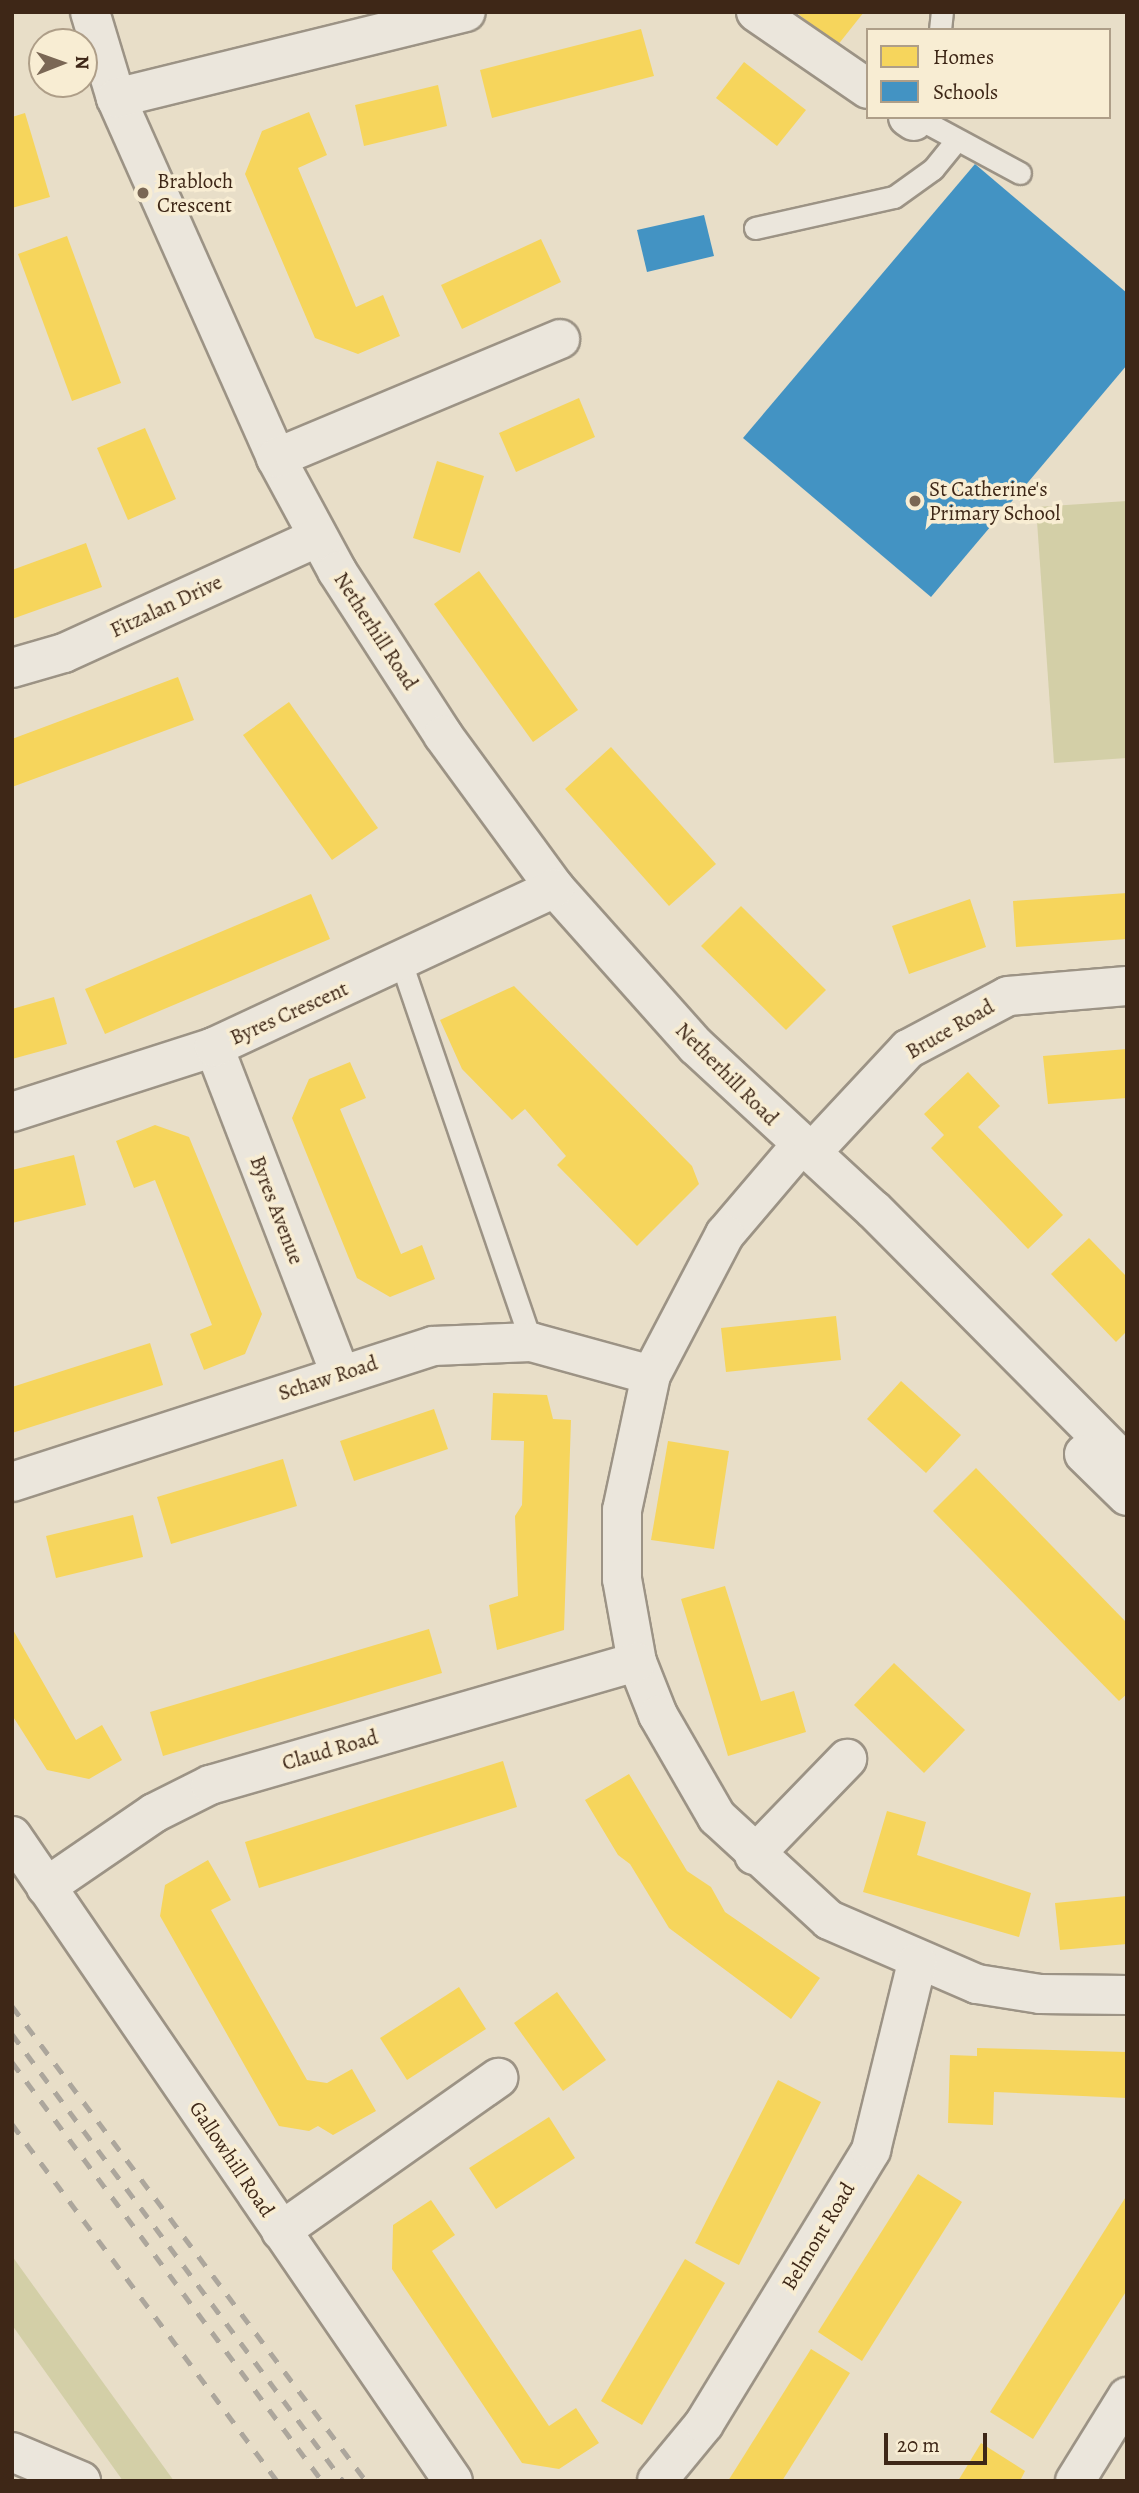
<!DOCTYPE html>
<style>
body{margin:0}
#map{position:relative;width:1139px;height:2493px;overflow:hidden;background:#e8dec8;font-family:Alegreya,serif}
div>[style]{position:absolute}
.green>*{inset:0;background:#d3cfa7}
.homes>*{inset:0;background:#f6d55c}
.schools>*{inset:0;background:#4393c3}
.roads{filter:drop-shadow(2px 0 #9c9385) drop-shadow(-2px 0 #9c9385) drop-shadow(0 2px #9c9385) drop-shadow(0 -2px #9c9385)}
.service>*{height:21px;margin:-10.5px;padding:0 10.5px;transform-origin:10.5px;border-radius:10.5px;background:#ebe6dc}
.minor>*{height:38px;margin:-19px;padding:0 19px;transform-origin:19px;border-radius:19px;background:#ebe6dc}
.rail>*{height:5px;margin-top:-2.5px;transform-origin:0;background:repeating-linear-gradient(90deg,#aca69c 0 12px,transparent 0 24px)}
.dots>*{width:19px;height:19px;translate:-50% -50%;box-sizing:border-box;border:4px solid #f8edd3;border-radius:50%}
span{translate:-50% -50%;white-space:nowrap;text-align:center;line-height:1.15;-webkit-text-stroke:7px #f8edd3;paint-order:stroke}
.poi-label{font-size:21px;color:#3e2717}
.left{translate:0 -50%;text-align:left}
.street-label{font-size:21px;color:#3e2717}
.frame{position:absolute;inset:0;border:14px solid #3e2717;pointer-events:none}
.legend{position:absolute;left:866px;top:28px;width:245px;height:91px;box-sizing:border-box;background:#f8edd3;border:2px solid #ae9e88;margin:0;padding:9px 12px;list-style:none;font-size:21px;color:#3e2717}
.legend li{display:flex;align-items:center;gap:14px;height:35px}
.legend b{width:35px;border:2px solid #ae9e88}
.north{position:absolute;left:28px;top:28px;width:70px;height:70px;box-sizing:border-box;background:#f8edd3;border:2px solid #ae9e88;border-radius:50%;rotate:89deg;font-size:19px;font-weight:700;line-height:28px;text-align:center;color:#3e2717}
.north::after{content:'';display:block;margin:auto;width:24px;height:32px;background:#7a6755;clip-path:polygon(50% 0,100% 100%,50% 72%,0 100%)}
.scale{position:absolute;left:884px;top:2433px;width:103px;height:32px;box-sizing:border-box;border:4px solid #3e2717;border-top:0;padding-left:9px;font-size:21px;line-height:24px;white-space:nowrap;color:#3e2717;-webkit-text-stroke:5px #f8edd3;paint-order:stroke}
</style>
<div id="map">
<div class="green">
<div style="clip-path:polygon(1127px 501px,1127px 758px,1054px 763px,1036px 507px)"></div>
<div style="clip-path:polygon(12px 2256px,174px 2481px,123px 2481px,12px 2325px)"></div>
</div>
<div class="homes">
<div style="clip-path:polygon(796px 12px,864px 12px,837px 46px)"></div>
<div style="clip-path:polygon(641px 29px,654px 76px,492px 118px,480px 70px)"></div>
<div style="clip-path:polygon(744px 62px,806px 110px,777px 146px,716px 98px)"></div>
<div style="clip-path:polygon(438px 85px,447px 126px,364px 146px,355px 105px)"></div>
<div style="clip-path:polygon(309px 112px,327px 155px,298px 168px,356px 307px,383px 295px,400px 336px,358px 354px,315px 338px,245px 174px,262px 131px)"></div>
<div style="clip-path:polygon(25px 113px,50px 197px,12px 208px,12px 117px)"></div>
<div style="clip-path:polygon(67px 236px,121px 383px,72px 401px,18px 254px)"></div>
<div style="clip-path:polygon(541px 239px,561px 282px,462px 329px,441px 285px)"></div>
<div style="clip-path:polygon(579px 398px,595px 437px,516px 472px,499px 433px)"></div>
<div style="clip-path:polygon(145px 428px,176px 499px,128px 520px,97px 448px)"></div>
<div style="clip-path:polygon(437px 461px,484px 476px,460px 553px,413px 538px)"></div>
<div style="clip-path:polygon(86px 543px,102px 587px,12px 619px,12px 570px)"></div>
<div style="clip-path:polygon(479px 571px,578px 710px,533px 742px,434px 604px)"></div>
<div style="clip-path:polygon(178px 677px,194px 720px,12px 787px,12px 739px)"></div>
<div style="clip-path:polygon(289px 702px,378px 828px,332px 860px,243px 735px)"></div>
<div style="clip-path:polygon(611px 747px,716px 864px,669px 906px,565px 789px)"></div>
<div style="clip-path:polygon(1127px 893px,1127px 939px,1016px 947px,1013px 901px)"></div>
<div style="clip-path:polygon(311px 894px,330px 939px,105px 1034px,85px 989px)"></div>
<div style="clip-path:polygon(970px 899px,986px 947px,909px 974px,892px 926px)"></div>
<div style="clip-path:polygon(741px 906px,826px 990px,786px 1030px,701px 946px)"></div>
<div style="clip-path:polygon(514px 986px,692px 1166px,699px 1184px,637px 1246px,557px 1165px,566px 1156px,525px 1109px,512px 1120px,462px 1069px,440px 1020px)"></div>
<div style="clip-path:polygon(54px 997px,67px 1044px,12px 1059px,12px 1009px)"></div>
<div style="clip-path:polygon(1127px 1049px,1127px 1098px,1048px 1104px,1043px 1056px)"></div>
<div style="clip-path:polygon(350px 1062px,366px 1098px,340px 1109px,401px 1254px,422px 1245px,435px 1279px,390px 1297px,357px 1278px,292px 1118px,309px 1079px)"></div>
<div style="clip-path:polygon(968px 1072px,1000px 1106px,978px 1127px,1063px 1215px,1028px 1249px,931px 1148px,944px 1135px,924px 1114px)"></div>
<div style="clip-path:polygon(155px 1125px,189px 1137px,262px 1314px,245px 1354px,204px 1370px,190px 1334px,212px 1325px,155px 1180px,134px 1188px,116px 1141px)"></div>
<div style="clip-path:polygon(74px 1155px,86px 1205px,12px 1223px,12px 1170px)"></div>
<div style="clip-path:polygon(1089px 1238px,1127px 1277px,1127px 1331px,1116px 1342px,1051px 1274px)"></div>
<div style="clip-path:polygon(836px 1316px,841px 1360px,726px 1372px,721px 1328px)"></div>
<div style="clip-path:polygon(150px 1343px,163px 1385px,12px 1433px,12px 1387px)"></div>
<div style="clip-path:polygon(901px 1381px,961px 1435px,926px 1473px,867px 1419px)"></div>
<div style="clip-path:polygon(493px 1393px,547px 1395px,553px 1419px,571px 1420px,564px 1630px,497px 1650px,489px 1605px,518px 1596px,515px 1516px,522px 1505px,524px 1441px,491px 1440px)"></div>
<div style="clip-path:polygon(434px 1409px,448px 1449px,354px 1481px,340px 1441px)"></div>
<div style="clip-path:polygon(668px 1441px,729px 1451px,714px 1549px,651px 1540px)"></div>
<div style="clip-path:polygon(283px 1459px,297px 1506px,171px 1544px,157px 1497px)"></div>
<div style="clip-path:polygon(976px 1468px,1127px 1623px,1127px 1694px,1119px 1701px,933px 1511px)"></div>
<div style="clip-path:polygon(133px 1515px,143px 1557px,56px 1578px,46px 1536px)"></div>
<div style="clip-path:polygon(725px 1586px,761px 1701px,794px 1691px,806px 1732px,728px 1756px,681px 1599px)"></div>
<div style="clip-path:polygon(12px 1628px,76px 1740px,102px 1725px,122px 1760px,89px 1779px,47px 1770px,12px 1715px)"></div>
<div style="clip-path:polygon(429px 1629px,442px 1673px,163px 1756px,150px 1712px)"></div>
<div style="clip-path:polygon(894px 1663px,965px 1730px,924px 1773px,854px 1705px)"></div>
<div style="clip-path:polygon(503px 1761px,517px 1807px,259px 1888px,245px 1842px)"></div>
<div style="clip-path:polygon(629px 1774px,687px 1871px,711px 1887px,725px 1912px,820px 1978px,791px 2019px,669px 1928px,630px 1864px,618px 1855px,585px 1800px)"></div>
<div style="clip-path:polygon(887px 1811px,926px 1822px,917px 1855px,1031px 1893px,1019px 1937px,863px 1892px)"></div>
<div style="clip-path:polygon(208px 1860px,231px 1900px,211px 1910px,307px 2080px,327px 2083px,352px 2069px,376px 2111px,333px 2135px,318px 2126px,309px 2131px,279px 2126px,160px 1916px,165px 1885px)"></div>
<div style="clip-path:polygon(1127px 1896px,1127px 1944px,1060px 1950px,1055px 1903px)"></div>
<div style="clip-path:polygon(459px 1987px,486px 2029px,407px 2080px,380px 2038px)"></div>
<div style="clip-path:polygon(557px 1992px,606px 2060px,563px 2091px,514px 2023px)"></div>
<div style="clip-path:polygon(977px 2048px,1127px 2052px,1127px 2098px,994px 2092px,993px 2125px,948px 2123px,950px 2055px,977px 2056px)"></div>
<div style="clip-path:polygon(778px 2080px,821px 2102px,739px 2265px,695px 2243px)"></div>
<div style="clip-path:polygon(549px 2117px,575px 2158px,496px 2209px,469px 2168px)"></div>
<div style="clip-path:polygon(918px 2174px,962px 2202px,862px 2361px,818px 2332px)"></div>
<div style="clip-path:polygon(1127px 2195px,1127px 2290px,1033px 2439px,990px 2412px)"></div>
<div style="clip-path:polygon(431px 2200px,455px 2235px,432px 2251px,549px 2426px,576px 2408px,599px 2443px,559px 2469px,522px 2463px,392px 2269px,393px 2225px)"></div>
<div style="clip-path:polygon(685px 2259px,725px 2283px,642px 2425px,601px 2401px)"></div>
<div style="clip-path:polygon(811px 2349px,850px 2373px,782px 2481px,728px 2481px)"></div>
<div style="clip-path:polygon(981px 2443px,1025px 2471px,1020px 2481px,958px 2481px)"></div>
</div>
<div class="schools">
<div style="clip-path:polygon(975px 164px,1127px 293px,1127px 365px,931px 597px,743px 438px)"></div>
<div style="clip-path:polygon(704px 215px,714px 256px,647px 272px,637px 230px)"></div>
</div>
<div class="roads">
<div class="service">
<div style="left:940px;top:30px;width:18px;rotate:-84deg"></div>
<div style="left:916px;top:117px;width:118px;rotate:28.3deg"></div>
<div style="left:755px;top:228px;width:142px;rotate:-12.6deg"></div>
<div style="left:894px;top:197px;width:48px;rotate:-35.7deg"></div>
<div style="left:933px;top:169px;width:35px;rotate:-51deg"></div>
<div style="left:401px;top:962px;width:402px;rotate:71.1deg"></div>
</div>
<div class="minor">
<div style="left:90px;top:12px;width:90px;rotate:73.2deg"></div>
<div style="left:116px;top:98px;width:394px;rotate:66deg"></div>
<div style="left:276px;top:458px;width:128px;rotate:61.6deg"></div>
<div style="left:337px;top:571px;width:195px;rotate:57.1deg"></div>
<div style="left:443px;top:735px;width:190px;rotate:53.8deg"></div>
<div style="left:555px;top:888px;width:212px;rotate:48.3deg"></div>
<div style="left:696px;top:1046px;width:242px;rotate:42.7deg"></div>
<div style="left:874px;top:1210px;width:359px;rotate:45.2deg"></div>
<div style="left:756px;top:12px;width:136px;rotate:34.5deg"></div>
<div style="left:116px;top:98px;width:360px;rotate:-13.8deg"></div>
<div style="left:908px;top:117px;width:7px;rotate:34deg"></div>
<div style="left:276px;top:458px;width:308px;rotate:-22.7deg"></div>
<div style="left:12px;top:668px;width:54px;rotate:-16.1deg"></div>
<div style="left:64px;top:653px;width:279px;rotate:-24.5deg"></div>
<div style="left:214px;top:1047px;width:350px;rotate:68.9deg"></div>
<div style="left:12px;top:1112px;width:212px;rotate:-17.8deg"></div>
<div style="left:214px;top:1047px;width:376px;rotate:-25deg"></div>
<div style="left:800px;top:1146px;width:116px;rotate:130.4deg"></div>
<div style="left:725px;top:1234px;width:159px;rotate:117.7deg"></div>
<div style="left:651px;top:1375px;width:138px;rotate:102.1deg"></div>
<div style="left:622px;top:1510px;width:69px;rotate:90deg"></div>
<div style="left:622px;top:1579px;width:84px;rotate:79.8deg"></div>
<div style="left:637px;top:1662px;width:57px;rotate:68.4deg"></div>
<div style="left:658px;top:1715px;width:118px;rotate:60deg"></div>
<div style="left:717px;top:1817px;width:152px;rotate:42.6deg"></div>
<div style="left:829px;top:1920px;width:161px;rotate:23.4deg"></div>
<div style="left:977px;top:1984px;width:64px;rotate:9deg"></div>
<div style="left:1040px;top:1994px;width:87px;rotate:0.7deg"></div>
<div style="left:812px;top:1152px;width:141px;rotate:-47deg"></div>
<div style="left:908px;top:1049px;width:113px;rotate:-27.9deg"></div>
<div style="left:1008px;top:996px;width:119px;rotate:-4.8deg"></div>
<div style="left:1084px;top:1454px;width:60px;rotate:44.3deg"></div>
<div style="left:12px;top:1482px;width:442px;rotate:-17.9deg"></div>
<div style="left:433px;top:1346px;width:98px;rotate:-2.3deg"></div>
<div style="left:531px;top:1342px;width:124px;rotate:15.4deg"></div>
<div style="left:12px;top:1836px;width:781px;rotate:55.64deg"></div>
<div style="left:754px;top:1855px;width:134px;rotate:-45.9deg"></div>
<div style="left:46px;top:1887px;width:131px;rotate:-34.4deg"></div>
<div style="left:154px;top:1813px;width:63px;rotate:-26.6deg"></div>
<div style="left:210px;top:1785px;width:444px;rotate:-16.1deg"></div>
<div style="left:281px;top:2231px;width:266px;rotate:-35.2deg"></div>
<div style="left:12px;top:2452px;width:75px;rotate:22.8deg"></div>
<div style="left:657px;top:2481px;width:74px;rotate:-50.5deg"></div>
<div style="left:704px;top:2424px;width:321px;rotate:-58.6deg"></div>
<div style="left:871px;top:2150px;width:193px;rotate:-76.2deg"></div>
<div style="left:1075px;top:2481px;width:99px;rotate:-58.2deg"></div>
</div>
</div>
<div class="rail">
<div style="left:12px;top:2006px;width:592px;rotate:53.3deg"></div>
<div style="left:12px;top:2034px;width:556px;rotate:53.48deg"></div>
<div style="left:12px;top:2062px;width:521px;rotate:53.5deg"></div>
<div style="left:12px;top:2124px;width:445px;rotate:53.4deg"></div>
</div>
<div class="dots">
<div style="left:143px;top:193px;background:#7a6755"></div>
<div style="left:915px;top:501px;background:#7a6755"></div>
</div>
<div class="poi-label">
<span class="left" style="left:157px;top:193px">Brabloch<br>Crescent</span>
<span class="left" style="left:929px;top:501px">St Catherine's<br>Primary School</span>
</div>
<div class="street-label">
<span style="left:166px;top:606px;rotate:-25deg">Fitzalan Drive</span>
<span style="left:376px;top:631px;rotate:57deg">Netherhill Road</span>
<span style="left:289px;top:1013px;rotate:-24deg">Byres Crescent</span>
<span style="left:950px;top:1029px;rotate:-30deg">Bruce Road</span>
<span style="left:727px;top:1074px;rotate:45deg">Netherhill Road</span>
<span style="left:277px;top:1210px;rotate:69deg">Byres Avenue</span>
<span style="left:328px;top:1378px;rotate:-18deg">Schaw Road</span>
<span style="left:330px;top:1750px;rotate:-16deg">Claud Road</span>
<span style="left:232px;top:2159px;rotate:56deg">Gallowhill Road</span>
<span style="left:818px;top:2236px;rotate:-59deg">Belmont Road</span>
</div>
<div class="frame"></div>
<ul class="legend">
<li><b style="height:19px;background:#f6d55c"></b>Homes</li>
<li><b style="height:19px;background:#4393c3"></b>Schools</li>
</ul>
<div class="north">N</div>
<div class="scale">20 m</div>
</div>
